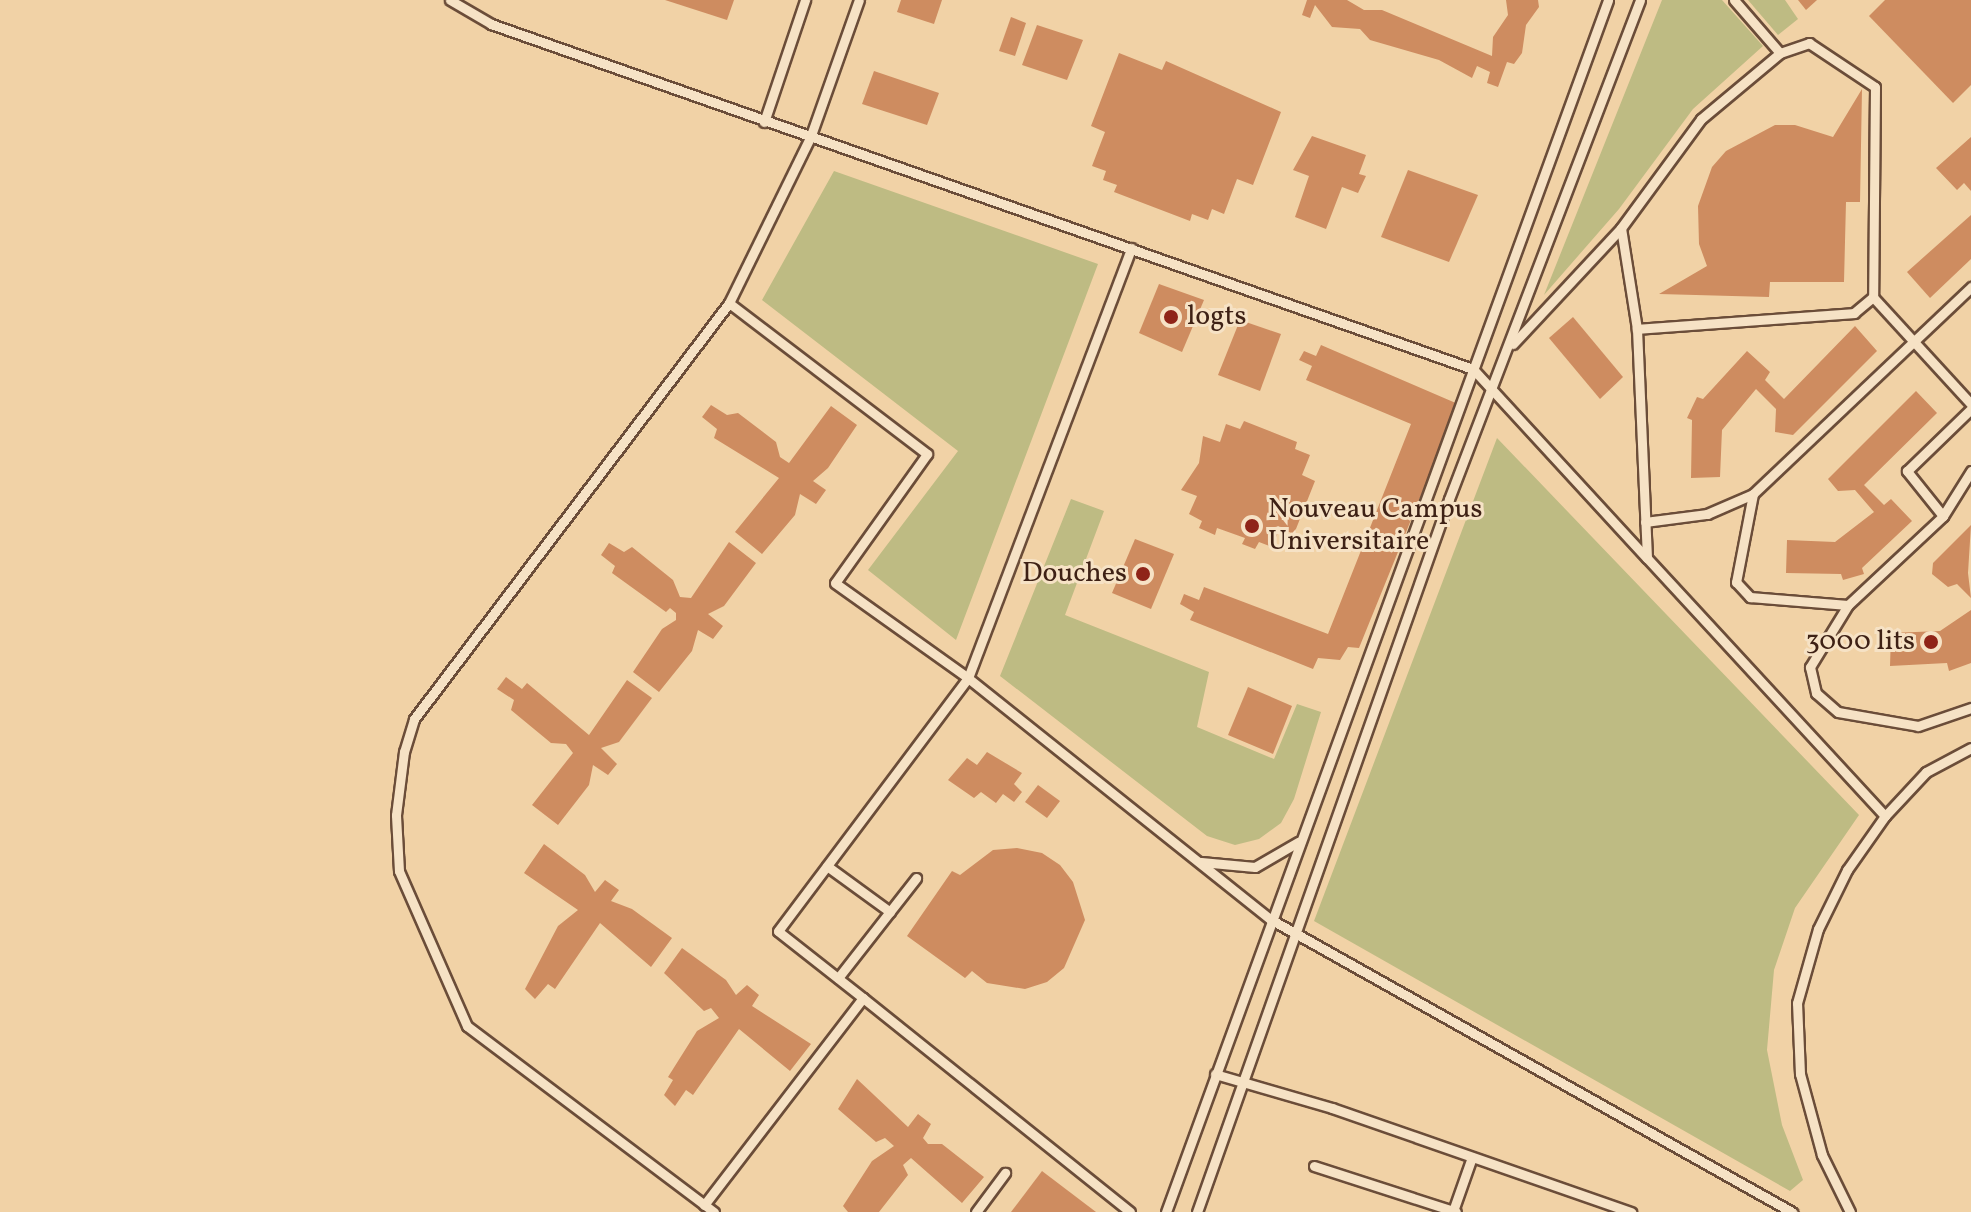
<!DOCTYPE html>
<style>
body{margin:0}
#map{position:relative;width:1971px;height:1212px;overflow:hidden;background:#f1d2a6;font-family:Vollkorn,serif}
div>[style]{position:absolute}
.green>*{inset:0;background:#bebb83}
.building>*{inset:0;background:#ce8c60}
.roads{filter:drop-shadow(2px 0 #6b4d39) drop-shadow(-2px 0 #6b4d39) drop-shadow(0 2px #6b4d39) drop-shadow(0 -2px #6b4d39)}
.lane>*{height:9px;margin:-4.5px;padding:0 4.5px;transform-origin:4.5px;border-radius:4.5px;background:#f6e2c5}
.dots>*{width:22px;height:22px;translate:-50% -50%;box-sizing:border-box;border:4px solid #f6e2c5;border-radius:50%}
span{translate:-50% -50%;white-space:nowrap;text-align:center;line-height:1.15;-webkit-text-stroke:6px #f6e2c5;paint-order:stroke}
.poi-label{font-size:28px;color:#3e2115}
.left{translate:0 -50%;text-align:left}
.right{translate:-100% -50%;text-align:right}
</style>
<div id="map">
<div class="green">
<div style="clip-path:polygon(1662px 0,1722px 0,1763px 46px,1693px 109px,1619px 209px,1544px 295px)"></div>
<div style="clip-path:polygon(1748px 0,1785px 0,1798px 19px,1778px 35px)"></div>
<div style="clip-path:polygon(834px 171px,1098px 264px,956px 640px,868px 570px,958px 451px,762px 300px)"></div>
<div style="clip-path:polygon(1497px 438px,1859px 815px,1795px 908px,1774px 970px,1767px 1050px,1782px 1125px,1803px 1180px,1790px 1191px,1314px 921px)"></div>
<div style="clip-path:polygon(1071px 499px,1104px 511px,1065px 615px,1209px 672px,1197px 727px,1274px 759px,1297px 704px,1321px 712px,1294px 799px,1281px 823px,1259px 839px,1235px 845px,1207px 836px,1000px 676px)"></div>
</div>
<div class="building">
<div style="clip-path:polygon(665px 0,734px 0,727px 20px)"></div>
<div style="clip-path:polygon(901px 0,942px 0,934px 24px,897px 12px)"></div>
<div style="clip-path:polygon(1307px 0,1347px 0,1364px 10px,1382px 10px,1492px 56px,1493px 37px,1508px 15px,1506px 0,1538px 0,1539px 7px,1526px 25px,1522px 53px,1514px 64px,1507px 62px,1498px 87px,1487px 83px,1490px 72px,1477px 66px,1472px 78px,1439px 60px,1370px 40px,1360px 29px,1332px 27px,1315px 5px,1310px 18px,1302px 15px)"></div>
<div style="clip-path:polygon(1798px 0,1817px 0,1806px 10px)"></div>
<div style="clip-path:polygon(1885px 0,1971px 0,1971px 85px,1953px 103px,1869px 16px)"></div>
<div style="clip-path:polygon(1011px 17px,1026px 23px,1015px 56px,999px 51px)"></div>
<div style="clip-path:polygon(1037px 25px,1083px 40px,1067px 80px,1022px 65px)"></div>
<div style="clip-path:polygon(1119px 53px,1162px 70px,1166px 61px,1281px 112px,1253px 185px,1237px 179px,1224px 214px,1212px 209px,1208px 220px,1192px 214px,1190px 221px,1114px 192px,1117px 185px,1103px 180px,1106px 171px,1092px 166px,1105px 132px,1091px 126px)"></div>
<div style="clip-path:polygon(874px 71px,939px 93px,927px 125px,862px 104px)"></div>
<div style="clip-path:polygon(1862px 89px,1860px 202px,1846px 202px,1844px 282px,1770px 282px,1769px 297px,1659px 294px,1707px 266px,1699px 244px,1698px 206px,1712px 167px,1726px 151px,1775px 125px,1795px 125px,1833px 137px)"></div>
<div style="clip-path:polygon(1312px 136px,1366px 155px,1359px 174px,1366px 176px,1358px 193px,1342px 187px,1326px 229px,1295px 217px,1309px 176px,1293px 170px)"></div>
<div style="clip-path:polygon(1971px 137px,1971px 191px,1964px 183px,1957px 190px,1936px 168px)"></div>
<div style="clip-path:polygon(1408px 170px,1478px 195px,1449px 262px,1381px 237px)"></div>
<div style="clip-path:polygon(1971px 215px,1971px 259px,1930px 298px,1907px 272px)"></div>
<div style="clip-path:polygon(1159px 284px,1204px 300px,1182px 352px,1139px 333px)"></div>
<div style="clip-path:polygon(1573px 317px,1623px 377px,1600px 399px,1549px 338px)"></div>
<div style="clip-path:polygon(1240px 320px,1281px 334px,1260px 391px,1218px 375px)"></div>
<div style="clip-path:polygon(1855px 326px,1877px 351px,1793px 435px,1775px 432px,1776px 409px,1756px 389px,1722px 430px,1720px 477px,1691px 478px,1692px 420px,1687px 418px,1697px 397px,1703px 399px,1747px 351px,1770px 372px,1765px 380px,1784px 399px)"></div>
<div style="clip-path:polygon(1321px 345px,1458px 404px,1359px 648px,1348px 647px,1340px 660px,1318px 658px,1313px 669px,1190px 620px,1194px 612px,1180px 604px,1184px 594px,1199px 600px,1204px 587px,1328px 634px,1411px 424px,1306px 380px,1312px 366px,1299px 360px,1304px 351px,1316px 356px)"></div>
<div style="clip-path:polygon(1916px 391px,1937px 413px,1864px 485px,1884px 505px,1891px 499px,1912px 521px,1862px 568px,1864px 574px,1843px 580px,1841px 574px,1786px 573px,1787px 540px,1835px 542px,1874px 512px,1855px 490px,1838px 491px,1828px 479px)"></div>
<div style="clip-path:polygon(711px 405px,727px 415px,738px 413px,776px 442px,780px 457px,789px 463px,831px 406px,857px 425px,828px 468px,813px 481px,826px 490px,816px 504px,800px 494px,795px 515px,762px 554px,735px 532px,779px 478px,714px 438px,717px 429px,702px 417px)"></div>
<div style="clip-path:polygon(1244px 421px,1297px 442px,1295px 449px,1310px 455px,1302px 475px,1315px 481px,1294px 534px,1280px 528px,1272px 547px,1259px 542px,1255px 549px,1242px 544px,1245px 538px,1217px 528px,1215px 535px,1199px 528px,1202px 521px,1189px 514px,1197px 496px,1181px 490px,1199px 463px,1203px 436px,1220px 442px,1226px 424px,1240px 429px)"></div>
<div style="clip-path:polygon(1971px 525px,1968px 573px,1971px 598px,1957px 584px,1948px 587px,1932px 574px,1933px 563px)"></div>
<div style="clip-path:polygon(1135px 539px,1174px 554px,1151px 609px,1112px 593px)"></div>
<div style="clip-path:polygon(729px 542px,756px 563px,724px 606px,708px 614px,723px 626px,713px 639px,698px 630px,692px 651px,659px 692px,633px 672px,662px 629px,676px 620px,676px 613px,670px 608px,666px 612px,612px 573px,615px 566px,601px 555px,609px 543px,624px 552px,632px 547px,673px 580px,680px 597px,691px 598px)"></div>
<div style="clip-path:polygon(1971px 610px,1971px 663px,1949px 671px,1947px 663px,1890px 666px,1891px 633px,1940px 631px)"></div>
<div style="clip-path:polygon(506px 677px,522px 689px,527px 683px,589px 735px,627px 680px,652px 698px,619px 742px,601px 748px,617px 764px,608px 775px,593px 765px,589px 785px,558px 825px,532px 805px,573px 753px,566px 744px,551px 743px,511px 710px,514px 700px,497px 689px)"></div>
<div style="clip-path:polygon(1248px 687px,1292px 706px,1273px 754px,1228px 735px)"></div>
<div style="clip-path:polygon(987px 752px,1022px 773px,1014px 784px,1022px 792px,1014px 802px,1003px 794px,996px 803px,981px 792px,974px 798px,948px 780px,967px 758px,977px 765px)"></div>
<div style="clip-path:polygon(1038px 785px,1060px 801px,1047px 818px,1025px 802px)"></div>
<div style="clip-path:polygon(544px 844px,585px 875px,595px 892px,605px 880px,619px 890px,611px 901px,632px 909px,672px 938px,651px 967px,600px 923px,555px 989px,548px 984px,535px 999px,525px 989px,558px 926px,578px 910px,524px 873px)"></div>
<div style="clip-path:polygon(1017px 848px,1042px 853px,1060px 865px,1073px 882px,1085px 920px,1064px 968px,1047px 982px,1025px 989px,987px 983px,972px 971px,965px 978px,907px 936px,952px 871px,960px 875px,993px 850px)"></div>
<div style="clip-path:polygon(682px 948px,726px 980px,736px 995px,747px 985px,759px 995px,752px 1006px,811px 1044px,790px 1071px,739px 1029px,693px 1095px,686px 1090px,675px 1106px,664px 1095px,673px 1080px,668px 1077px,697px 1031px,719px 1018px,711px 1008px,704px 1011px,664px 973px)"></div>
<div style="clip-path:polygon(857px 1079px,908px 1127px,918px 1114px,931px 1124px,923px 1138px,928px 1144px,942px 1144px,984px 1177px,962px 1203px,911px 1158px,903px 1165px,908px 1175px,879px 1212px,848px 1212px,843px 1206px,872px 1161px,894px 1146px,885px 1138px,876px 1142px,838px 1109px)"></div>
<div style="clip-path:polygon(1042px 1171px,1096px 1212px,1011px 1212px)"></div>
</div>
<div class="roads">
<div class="lane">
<div style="left:450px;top:0;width:48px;rotate:30.3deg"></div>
<div style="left:491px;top:24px;width:1041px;rotate:19.36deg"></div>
<div style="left:1473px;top:369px;width:257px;rotate:47.4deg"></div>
<div style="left:1647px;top:558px;width:229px;rotate:-92.5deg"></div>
<div style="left:1734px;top:0;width:70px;rotate:49deg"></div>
<div style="left:1809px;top:43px;width:79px;rotate:33.7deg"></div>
<div style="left:1875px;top:87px;width:210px;rotate:90.5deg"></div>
<div style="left:1873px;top:297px;width:25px;rotate:140deg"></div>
<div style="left:1854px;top:313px;width:218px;rotate:175.8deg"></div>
<div style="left:1637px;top:329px;width:102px;rotate:-99deg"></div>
<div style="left:1621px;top:228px;width:135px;rotate:-53.7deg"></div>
<div style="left:1701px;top:119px;width:103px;rotate:-39.9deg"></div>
<div style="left:1780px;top:53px;width:31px;rotate:-19deg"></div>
<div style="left:764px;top:122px;width:129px;rotate:-71.4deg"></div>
<div style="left:1873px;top:297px;width:145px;rotate:47.5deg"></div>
<div style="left:729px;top:303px;width:249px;rotate:37.3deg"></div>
<div style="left:927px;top:454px;width:158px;rotate:125.5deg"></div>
<div style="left:835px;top:583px;width:163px;rotate:35.5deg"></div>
<div style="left:968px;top:678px;width:386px;rotate:38.6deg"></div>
<div style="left:1270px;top:919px;width:599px;rotate:29.31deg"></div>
<div style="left:1513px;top:344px;width:158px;rotate:-47deg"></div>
<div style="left:1753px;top:494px;width:90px;rotate:100.9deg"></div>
<div style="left:1736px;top:582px;width:21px;rotate:47deg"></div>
<div style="left:1750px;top:597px;width:98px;rotate:4.7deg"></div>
<div style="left:1848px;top:605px;width:130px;rotate:-43.1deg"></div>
<div style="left:1943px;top:516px;width:53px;rotate:-58.1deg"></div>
<div style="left:1943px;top:516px;width:58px;rotate:-128.7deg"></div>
<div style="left:1907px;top:471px;width:89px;rotate:-44.1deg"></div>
<div style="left:1645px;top:522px;width:63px;rotate:-7.4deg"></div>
<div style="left:1707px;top:514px;width:50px;rotate:-23.5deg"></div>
<div style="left:1753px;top:494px;width:301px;rotate:-43.5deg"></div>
<div style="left:1647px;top:558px;width:351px;rotate:47.3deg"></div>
<div style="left:1848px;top:605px;width:73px;rotate:121.5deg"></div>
<div style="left:1810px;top:667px;width:27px;rotate:77deg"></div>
<div style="left:1816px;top:693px;width:29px;rotate:41deg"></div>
<div style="left:1838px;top:712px;width:81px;rotate:9.9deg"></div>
<div style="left:1918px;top:726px;width:56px;rotate:-18.8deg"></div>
<div style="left:1201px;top:862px;width:54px;rotate:5.3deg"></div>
<div style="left:1255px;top:867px;width:50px;rotate:-30.2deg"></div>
<div style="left:827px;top:866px;width:78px;rotate:36.1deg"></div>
<div style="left:838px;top:978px;width:127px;rotate:-52deg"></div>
<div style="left:863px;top:998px;width:108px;rotate:-141.8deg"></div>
<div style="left:778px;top:931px;width:316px;rotate:-53.1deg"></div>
<div style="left:968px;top:678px;width:460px;rotate:-69.2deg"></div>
<div style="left:1215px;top:1074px;width:122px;rotate:16.2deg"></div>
<div style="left:1332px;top:1108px;width:317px;rotate:19.2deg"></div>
<div style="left:1314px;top:1166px;width:149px;rotate:17.9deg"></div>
<div style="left:704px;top:1205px;width:261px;rotate:-52.5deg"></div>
<div style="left:863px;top:998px;width:342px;rotate:38.7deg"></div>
<div style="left:1453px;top:1211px;width:57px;rotate:-70.6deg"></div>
<div style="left:714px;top:1212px;width:309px;rotate:-143deg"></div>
<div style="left:467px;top:1026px;width:169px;rotate:-113.7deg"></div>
<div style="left:399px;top:871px;width:56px;rotate:-93.1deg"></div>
<div style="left:396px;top:815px;width:64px;rotate:-82.8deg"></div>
<div style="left:404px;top:752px;width:34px;rotate:-73deg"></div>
<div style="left:414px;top:719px;width:522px;rotate:-52.87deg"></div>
<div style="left:729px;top:303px;width:184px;rotate:-63.9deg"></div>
<div style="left:810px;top:138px;width:146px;rotate:-70.5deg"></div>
<div style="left:976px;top:1212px;width:49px;rotate:-53.4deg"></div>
<div style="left:1166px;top:1212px;width:1290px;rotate:-69.96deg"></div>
<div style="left:1197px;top:1212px;width:756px;rotate:-70.53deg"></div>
<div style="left:1449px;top:499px;width:534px;rotate:-69.05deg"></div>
<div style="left:1850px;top:1212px;width:64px;rotate:-116.2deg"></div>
<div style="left:1822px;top:1155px;width:84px;rotate:-105.2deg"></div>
<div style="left:1800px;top:1074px;width:71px;rotate:-92.4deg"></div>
<div style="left:1797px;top:1003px;width:77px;rotate:-74.2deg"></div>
<div style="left:1818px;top:929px;width:66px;rotate:-63.8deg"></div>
<div style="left:1847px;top:870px;width:66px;rotate:-54.9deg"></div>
<div style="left:1885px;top:816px;width:60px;rotate:-47deg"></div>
<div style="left:1926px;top:772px;width:51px;rotate:-28.1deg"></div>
</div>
</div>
<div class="dots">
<div style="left:1171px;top:317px;background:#8f2418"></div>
<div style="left:1252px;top:526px;background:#8f2418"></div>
<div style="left:1143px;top:574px;background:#8f2418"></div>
<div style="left:1931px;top:642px;background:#8f2418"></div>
</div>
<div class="poi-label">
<span class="left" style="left:1187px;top:317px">logts</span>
<span class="left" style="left:1268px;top:526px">Nouveau Campus<br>Universitaire</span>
<span class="right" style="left:1127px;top:574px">Douches</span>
<span class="right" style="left:1915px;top:642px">3000 lits</span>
</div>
</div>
